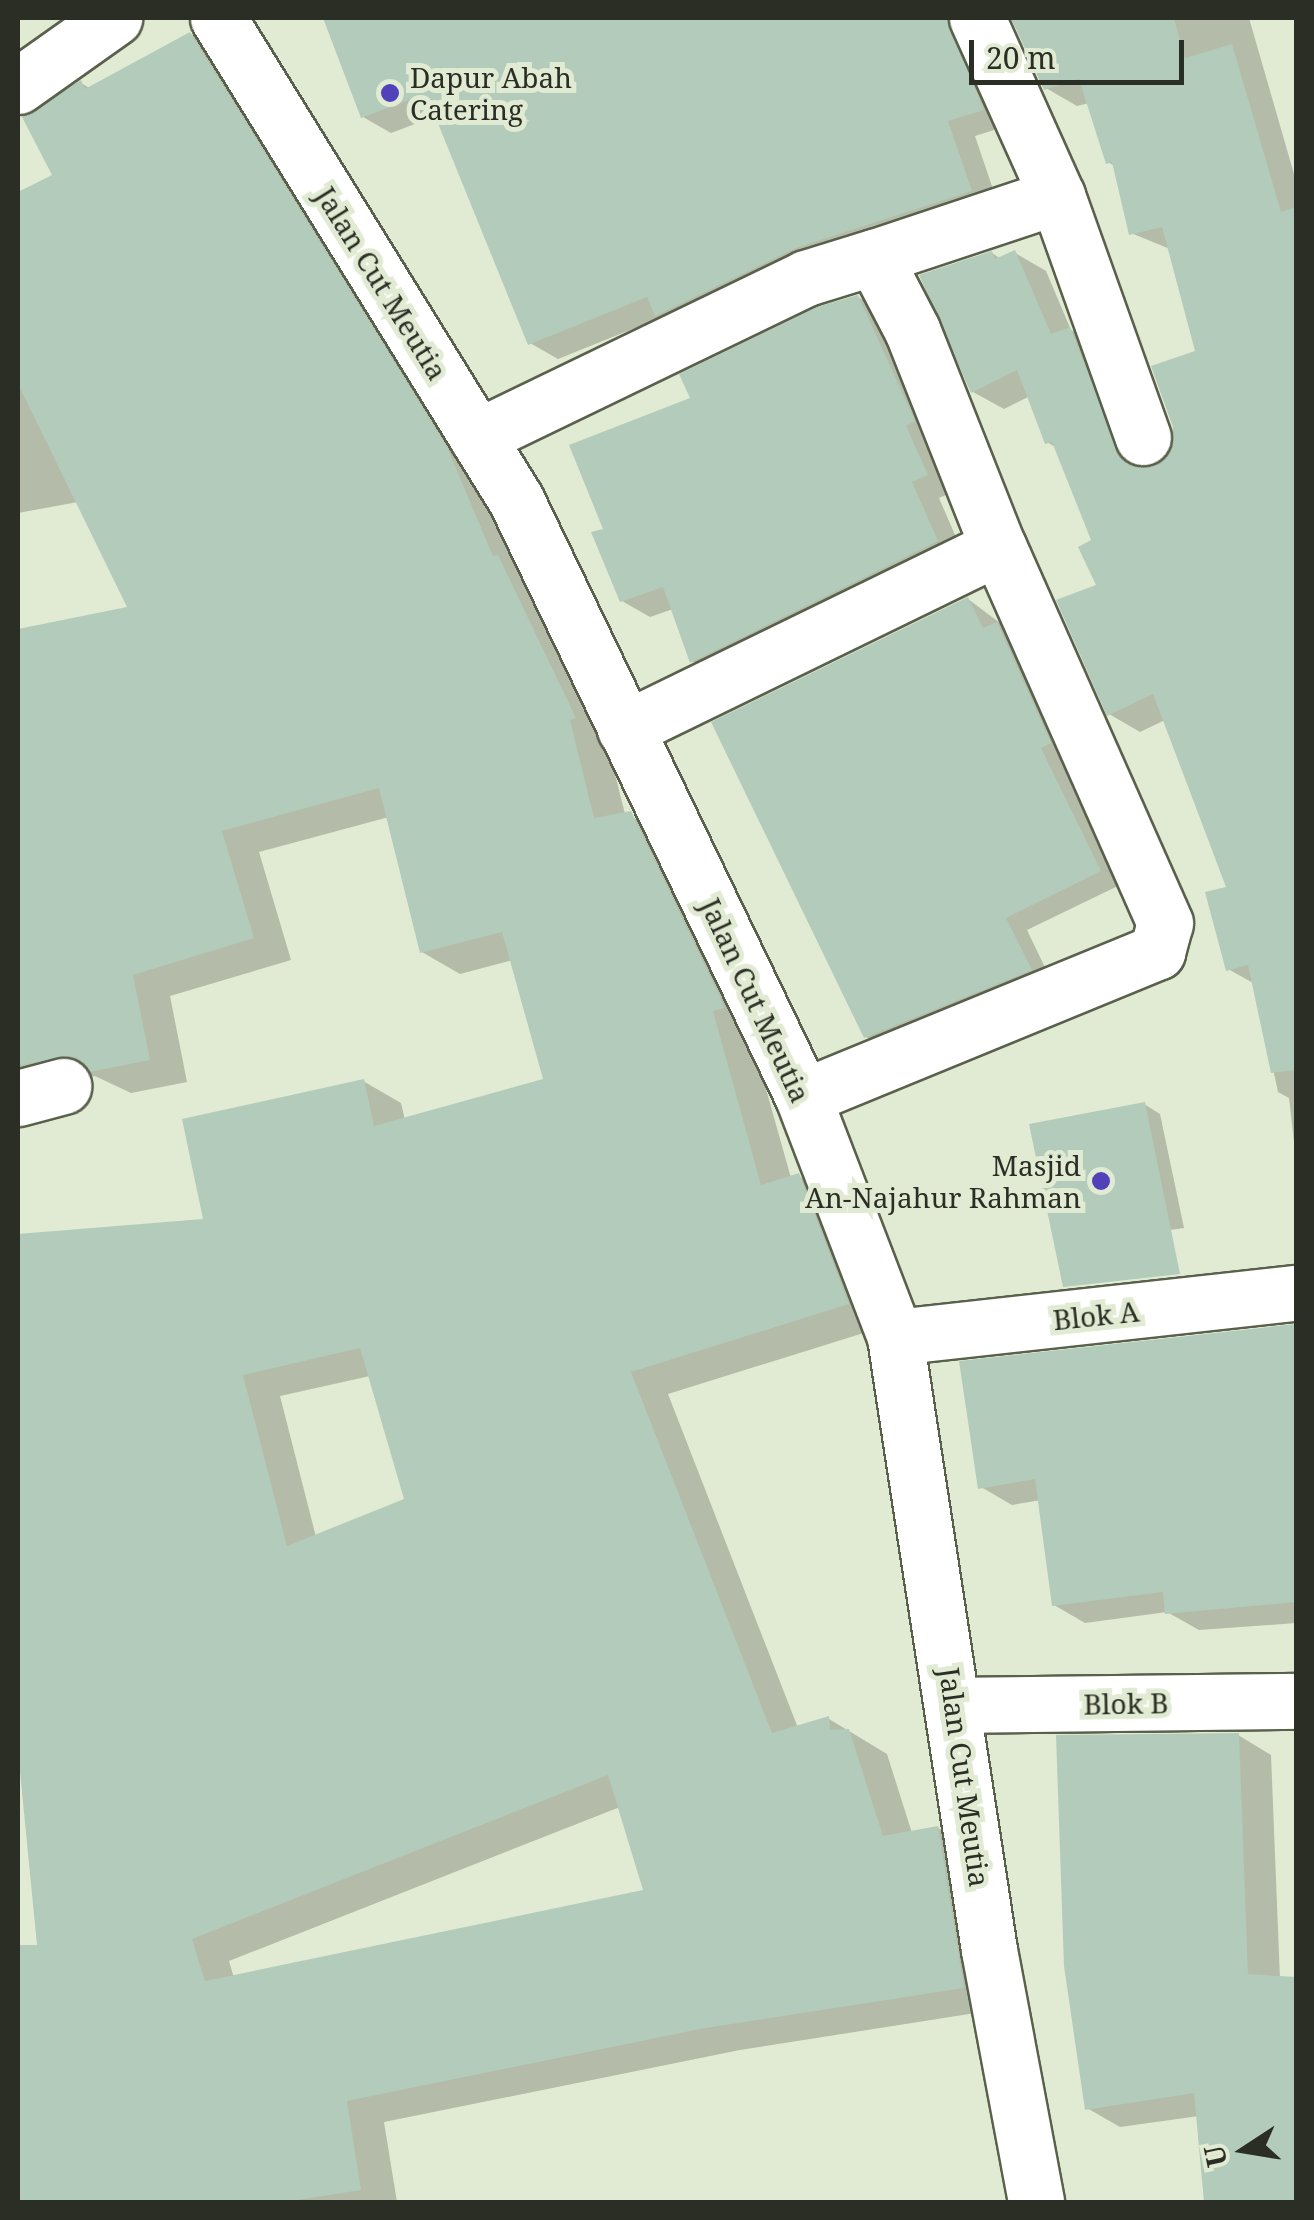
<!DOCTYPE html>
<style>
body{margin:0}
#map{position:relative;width:1314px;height:2220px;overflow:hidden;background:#e1ead2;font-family:"Noto Serif",serif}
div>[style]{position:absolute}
.shadow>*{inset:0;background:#0003}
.building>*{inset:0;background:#b3cbba}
.roads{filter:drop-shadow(2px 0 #59604b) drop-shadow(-2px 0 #59604b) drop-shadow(0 2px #59604b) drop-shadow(0 -2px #59604b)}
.minor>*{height:55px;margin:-27.5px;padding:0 27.5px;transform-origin:27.5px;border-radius:27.5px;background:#fff}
.dots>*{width:28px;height:28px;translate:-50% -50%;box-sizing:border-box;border:5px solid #e1ead2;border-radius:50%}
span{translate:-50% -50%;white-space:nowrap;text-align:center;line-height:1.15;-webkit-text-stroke:10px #e1ead2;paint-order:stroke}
.poi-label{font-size:28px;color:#2b2e25}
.left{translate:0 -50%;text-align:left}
.right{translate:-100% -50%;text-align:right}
.street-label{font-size:28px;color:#2b2e25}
.frame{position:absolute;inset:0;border:20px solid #2b2e25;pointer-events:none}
.north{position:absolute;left:1194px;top:2100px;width:100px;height:100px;-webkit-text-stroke:8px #e1ead2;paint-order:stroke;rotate:258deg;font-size:28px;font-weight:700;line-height:40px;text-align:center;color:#2b2e25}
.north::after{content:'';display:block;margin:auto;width:35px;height:45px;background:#2b2e25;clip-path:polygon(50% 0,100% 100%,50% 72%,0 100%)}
.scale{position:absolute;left:969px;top:40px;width:215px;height:45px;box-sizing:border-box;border:5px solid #2b2e25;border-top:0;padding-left:12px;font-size:30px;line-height:35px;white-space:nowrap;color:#2b2e25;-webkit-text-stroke:8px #e1ead2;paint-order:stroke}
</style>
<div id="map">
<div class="shadow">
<div style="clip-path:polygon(326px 18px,956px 18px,1010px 125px,975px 136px,999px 207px,662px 317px,558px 359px,530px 343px,441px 123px,431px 118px,391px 133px,363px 117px)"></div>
<div style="clip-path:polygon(1011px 18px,1249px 18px,1296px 181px,1296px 1159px,1289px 1098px,1278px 1092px,1255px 984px,1228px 969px,1229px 888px,1165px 720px,1140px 732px,1109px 714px,1094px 542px,1057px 448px,1047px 442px,1030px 396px,1004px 409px,973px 392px,992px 253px,1001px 259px,1015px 253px,1046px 271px,1071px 330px,1101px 347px,1148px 467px,1170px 458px,1198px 352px,1170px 249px,1131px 233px,1116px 167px,1108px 162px,1089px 103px,1077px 106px,1046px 88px)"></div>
<div style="clip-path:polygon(evenodd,190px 34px,229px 56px,484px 472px,607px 742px,625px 814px,669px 835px,750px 1032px,791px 1178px,798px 1176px,837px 1198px,886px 1326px,668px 1394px,798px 1728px,829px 1719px,887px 1754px,912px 1833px,938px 1828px,976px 1850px,1001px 2009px,740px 2050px,384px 2122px,397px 2202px,18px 2202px,18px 1947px,40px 1947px,25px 1773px,18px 1773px,18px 1236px,206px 1221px,363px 1081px,401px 1103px,405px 1120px,546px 1081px,513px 960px,460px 974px,422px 952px,389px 817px,259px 852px,291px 960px,170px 996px,187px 1082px,131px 1093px,95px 1076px,48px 1089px,18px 1115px,18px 632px,130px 609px,78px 502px,18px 513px,18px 195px,55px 176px,81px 83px,91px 89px,190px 34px,370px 1376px,407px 1501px,316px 1537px,280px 1396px,370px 1376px,190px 34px,620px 1807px,646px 1892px,234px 1978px,229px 1961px,620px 1807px)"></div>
<div style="clip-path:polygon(858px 297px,887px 314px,955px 491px,939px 498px,965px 558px,720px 677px,692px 661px,673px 609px,650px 617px,622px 601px,606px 531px,693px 399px)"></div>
<div style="clip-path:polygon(968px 599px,1020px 638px,1072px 756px,1062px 761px,1122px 884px,1027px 930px,1052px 982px,888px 1050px,866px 1037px)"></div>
<div style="clip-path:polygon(1144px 1104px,1160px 1114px,1184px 1228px,1070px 1244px)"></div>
<div style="clip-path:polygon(1296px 1327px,1296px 1623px,1199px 1630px,1167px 1612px,1085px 1623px,1054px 1605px,1041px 1500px,1012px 1505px,981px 1487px,961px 1364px)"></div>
<div style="clip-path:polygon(1238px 1735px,1271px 1755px,1280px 1979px,1296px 1979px,1296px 2202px,1207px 2202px,1199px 2116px,1120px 2127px,1087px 2108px)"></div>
</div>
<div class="building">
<div style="clip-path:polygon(323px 18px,946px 18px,984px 110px,948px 121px,972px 191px,796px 248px,655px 316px,647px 297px,528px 345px,435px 116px,428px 119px,420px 96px,361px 118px)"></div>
<div style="clip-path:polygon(1011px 18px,1174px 18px,1185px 58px,1232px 44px,1281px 212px,1296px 207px,1296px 1070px,1271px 1073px,1248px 965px,1226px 971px,1205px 892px,1226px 887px,1153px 694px,1107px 716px,1056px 600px,1096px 585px,1078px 547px,1091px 540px,1052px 442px,1045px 444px,1017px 370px,971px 393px,919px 275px,992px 251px,995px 259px,1015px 250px,1051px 334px,1070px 327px,1122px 460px,1138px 468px,1167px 456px,1173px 427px,1151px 366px,1195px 351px,1162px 227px,1129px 235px,1112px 162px,1106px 164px,1079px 79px,1044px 90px)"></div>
<div style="clip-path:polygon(evenodd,190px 32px,447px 447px,493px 556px,498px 555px,576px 718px,570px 720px,594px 818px,631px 811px,720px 997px,724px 1008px,713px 1011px,761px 1185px,799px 1173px,849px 1304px,631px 1372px,772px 1733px,829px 1716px,830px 1730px,849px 1729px,883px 1836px,938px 1826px,964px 1988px,700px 2029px,347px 2101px,361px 2190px,285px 2202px,18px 2202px,18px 1945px,37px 1945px,18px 1751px,18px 1234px,203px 1219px,182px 1119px,364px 1079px,374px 1126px,543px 1079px,502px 932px,420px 953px,379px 788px,222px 831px,254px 938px,133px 975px,150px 1060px,90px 1072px,70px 1056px,18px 1066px,18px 629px,127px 607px,18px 384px,18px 192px,52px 175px,22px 117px,81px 80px,85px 89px,190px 32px,360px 1348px,404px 1499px,287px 1546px,243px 1375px,360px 1348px,190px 32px,608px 1775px,643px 1890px,205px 1981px,192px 1939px,608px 1775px)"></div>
<div style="clip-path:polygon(858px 295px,915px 421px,906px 426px,928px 475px,912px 482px,938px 541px,690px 663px,663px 587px,620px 602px,591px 532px,603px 529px,569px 445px,690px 398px,679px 374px,817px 307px)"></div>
<div style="clip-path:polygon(968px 597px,983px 628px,997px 622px,1051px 743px,1041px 748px,1101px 871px,1006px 918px,1032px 970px,864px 1038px,711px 722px)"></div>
<div style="clip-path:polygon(1145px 1102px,1180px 1274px,1063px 1287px,1029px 1124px)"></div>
<div style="clip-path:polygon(1296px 1324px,1296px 1602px,1165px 1614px,1163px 1592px,1052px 1606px,1035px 1479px,978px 1489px,959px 1361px)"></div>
<div style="clip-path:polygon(1239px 1733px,1248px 1974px,1296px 1977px,1296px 2202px,1204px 2202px,1194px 2093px,1085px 2110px,1064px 1966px,1056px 1735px)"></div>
</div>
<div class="roads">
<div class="minor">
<div style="left:218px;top:18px;width:567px;rotate:58.27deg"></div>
<div style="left:516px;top:500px;width:662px;rotate:64.32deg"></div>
<div style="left:803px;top:1097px;width:257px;rotate:69deg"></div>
<div style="left:895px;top:1337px;width:620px;rotate:81.28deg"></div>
<div style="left:989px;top:1950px;width:256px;rotate:79.4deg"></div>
<div style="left:977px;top:18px;width:195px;rotate:65.8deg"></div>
<div style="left:1057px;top:196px;width:256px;rotate:70.4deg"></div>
<div style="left:18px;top:86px;width:118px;rotate:-35.3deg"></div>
<div style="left:477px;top:437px;width:365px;rotate:-25.8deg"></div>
<div style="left:806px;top:278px;width:71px;rotate:-17.2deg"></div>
<div style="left:625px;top:729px;width:415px;rotate:-26deg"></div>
<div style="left:803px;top:1097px;width:383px;rotate:-22.3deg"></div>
<div style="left:1157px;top:952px;width:30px;rotate:-75deg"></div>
<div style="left:1165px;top:923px;width:411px;rotate:-113.9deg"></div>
<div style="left:998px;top:547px;width:233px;rotate:-111.6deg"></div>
<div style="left:912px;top:330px;width:82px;rotate:-117.5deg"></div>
<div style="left:874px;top:257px;width:193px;rotate:-18.4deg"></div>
<div style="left:18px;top:1098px;width:47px;rotate:-14.9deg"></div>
<div style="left:895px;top:1337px;width:403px;rotate:-6.3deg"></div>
<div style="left:955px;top:1705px;width:341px;rotate:-0.7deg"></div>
</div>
</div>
<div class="dots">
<div style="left:390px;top:93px;background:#5242b9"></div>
<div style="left:1101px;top:1181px;background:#5242b9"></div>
</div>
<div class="poi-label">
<span class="left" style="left:410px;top:93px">Dapur Abah<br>Catering</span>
<span class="right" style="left:1081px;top:1181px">Masjid<br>An-Najahur Rahman</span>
</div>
<div class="street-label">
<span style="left:382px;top:283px;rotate:58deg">Jalan Cut Meutia</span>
<span style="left:756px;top:1000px;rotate:65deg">Jalan Cut Meutia</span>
<span style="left:1096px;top:1315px;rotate:-6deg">Blok A</span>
<span style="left:1126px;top:1703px;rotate:-1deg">Blok B</span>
<span style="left:965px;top:1777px;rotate:82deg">Jalan Cut Meutia</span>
</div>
<div class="frame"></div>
<div class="north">U</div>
<div class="scale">20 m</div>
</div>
